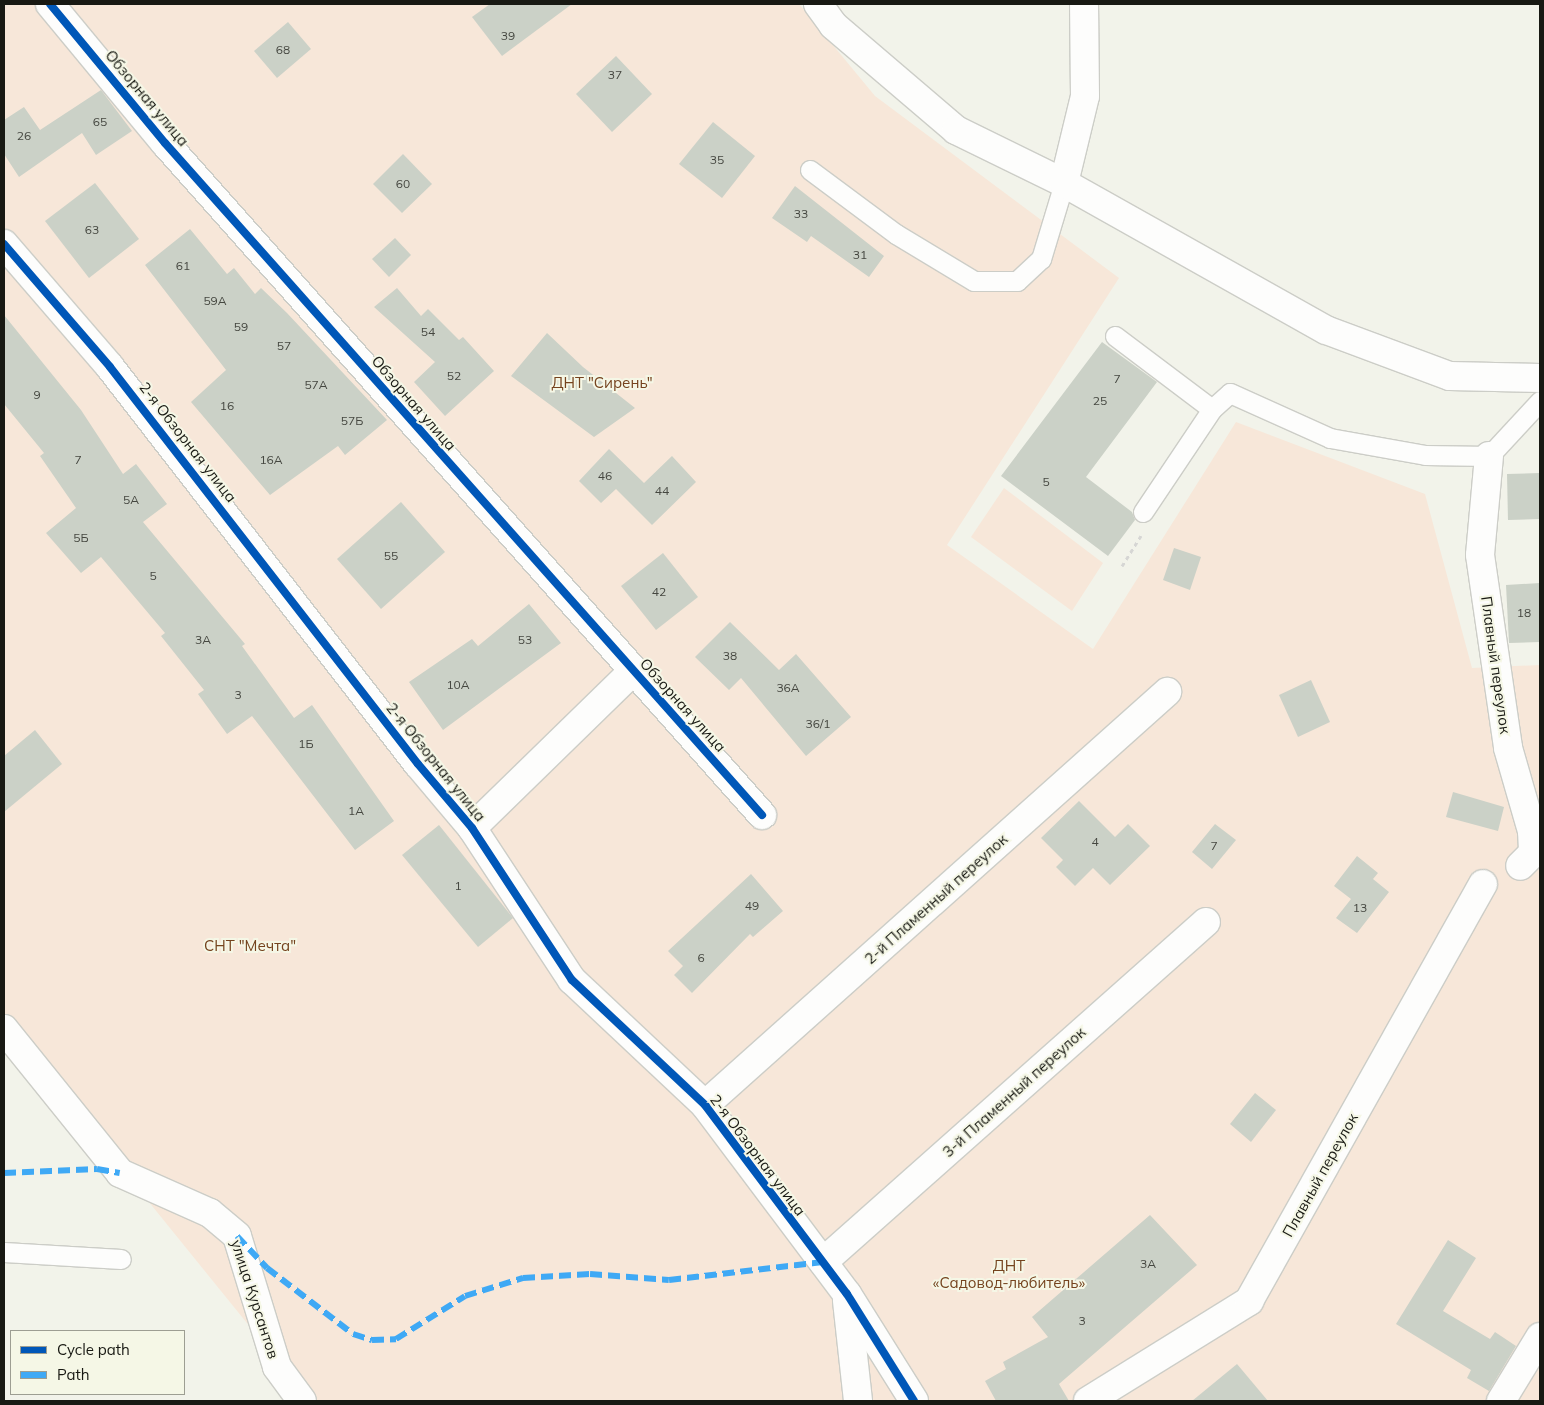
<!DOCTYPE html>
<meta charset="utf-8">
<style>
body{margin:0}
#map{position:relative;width:1544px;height:1405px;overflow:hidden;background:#f2f3ea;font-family:Mulish,sans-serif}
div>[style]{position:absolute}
.green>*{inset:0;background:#f7e7d9}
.building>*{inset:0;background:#cbd1c7}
.path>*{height:3px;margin-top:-1.5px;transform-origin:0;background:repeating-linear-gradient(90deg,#d6d6d4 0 4px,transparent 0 8px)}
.roads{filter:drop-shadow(1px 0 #cccdc7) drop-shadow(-1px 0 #cccdc7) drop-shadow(0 1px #cccdc7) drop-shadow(0 -1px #cccdc7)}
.lane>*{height:19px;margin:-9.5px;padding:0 9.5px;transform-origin:9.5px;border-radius:9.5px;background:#fdfdfc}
.street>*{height:28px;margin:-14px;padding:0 14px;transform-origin:14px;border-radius:14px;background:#fdfdfc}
.quiet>*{height:6px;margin-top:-3px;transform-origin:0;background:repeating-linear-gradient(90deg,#3fa9f5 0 12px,transparent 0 18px)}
.cycleway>*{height:8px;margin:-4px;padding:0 4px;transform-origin:4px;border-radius:4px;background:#0057b8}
span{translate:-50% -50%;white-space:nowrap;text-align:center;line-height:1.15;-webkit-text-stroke:4px #f5f7e6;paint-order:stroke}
.number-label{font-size:12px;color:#454740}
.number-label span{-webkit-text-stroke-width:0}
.street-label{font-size:15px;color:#181913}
.park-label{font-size:15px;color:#75431e}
.frame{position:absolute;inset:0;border:5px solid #181913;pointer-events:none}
.legend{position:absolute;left:10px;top:1330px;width:175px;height:65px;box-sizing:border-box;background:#f5f7e6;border:1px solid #9d9e92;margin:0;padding:6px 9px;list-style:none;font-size:15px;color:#181913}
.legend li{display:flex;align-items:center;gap:10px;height:25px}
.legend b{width:25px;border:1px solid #9d9e92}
</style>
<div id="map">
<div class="green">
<div style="clip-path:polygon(4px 4px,799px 4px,875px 96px,1119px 278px,947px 545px,1093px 649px,1236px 422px,1425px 494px,1472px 668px,1540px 665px,1540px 1401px,310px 1401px,4px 1023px)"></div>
<div style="clip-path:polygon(1004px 488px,1103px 563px,1072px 611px,971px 537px)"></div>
</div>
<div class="building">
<div style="clip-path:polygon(490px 4px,572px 4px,502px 56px,472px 17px)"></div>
<div style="clip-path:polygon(288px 22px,311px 49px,277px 78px,254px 51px)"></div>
<div style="clip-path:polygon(616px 56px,652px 94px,612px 132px,576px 94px)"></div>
<div style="clip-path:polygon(101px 90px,132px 131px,96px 155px,82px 133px,19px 177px,4px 154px,4px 120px,24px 107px,40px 130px)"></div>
<div style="clip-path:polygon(713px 122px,755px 156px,722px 198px,679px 164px)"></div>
<div style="clip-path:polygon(403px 154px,432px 184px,402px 213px,373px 184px)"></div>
<div style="clip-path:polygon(95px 183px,139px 239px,89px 278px,45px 221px)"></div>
<div style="clip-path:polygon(795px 186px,884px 256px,869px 277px,811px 236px,807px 242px,772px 218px)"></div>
<div style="clip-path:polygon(190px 229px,227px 274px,234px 268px,255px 294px,261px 288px,287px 313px,387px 420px,345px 455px,338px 446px,270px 495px,191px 402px,226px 370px,145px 265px)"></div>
<div style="clip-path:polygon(395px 238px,411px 255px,389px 277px,372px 259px)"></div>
<div style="clip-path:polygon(397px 288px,421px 316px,428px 309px,459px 340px,463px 337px,494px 371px,445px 416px,414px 382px,435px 362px,374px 307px)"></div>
<div style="clip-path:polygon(4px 315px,81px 410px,123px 474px,136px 464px,167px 504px,143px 522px,245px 644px,242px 646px,294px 718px,312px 705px,394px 821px,355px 850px,252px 716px,227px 734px,198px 694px,204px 690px,161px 636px,165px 633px,101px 557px,81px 573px,46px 533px,76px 508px,40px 456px,44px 453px,4px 404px)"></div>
<div style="clip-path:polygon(547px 333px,583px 367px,635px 408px,594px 437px,511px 376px)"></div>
<div style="clip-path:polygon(1102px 342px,1157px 382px,1086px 477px,1132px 512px,1135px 520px,1108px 556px,1001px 476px)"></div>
<div style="clip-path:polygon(609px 449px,644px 483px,672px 456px,696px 482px,652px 525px,616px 489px,601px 503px,579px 481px)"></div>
<div style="clip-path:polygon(1540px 473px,1540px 519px,1508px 520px,1507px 474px)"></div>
<div style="clip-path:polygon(401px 502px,445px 552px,381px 609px,337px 559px)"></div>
<div style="clip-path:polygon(1174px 548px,1201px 557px,1190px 590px,1163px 580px)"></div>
<div style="clip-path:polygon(663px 553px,698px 597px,656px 630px,621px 586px)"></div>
<div style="clip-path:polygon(1540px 583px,1540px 642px,1509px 643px,1506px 585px)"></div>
<div style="clip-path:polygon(529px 604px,561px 643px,443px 730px,409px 682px,472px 639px,478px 646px)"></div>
<div style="clip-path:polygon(730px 622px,779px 670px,796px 654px,851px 717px,806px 756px,741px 678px,729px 690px,695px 657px)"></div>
<div style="clip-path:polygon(1311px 680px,1330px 722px,1298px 737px,1279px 695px)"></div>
<div style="clip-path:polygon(35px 730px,62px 764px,4px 812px,4px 756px)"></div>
<div style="clip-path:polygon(1453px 792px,1504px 807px,1498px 831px,1446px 817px)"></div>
<div style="clip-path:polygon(1079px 801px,1115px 837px,1128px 824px,1150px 846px,1110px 885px,1093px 868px,1075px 886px,1056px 867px,1063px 860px,1041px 838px)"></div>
<div style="clip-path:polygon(1215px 824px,1236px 840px,1212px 869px,1192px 852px)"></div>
<div style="clip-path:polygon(439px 825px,513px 918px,478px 947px,402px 855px)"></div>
<div style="clip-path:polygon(1357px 856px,1378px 873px,1373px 879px,1389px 892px,1357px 933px,1336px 918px,1351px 899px,1334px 886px)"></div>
<div style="clip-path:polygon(751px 874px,783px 911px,753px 937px,750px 934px,692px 993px,674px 975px,683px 966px,668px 951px)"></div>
<div style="clip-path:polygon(1255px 1093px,1276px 1110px,1251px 1142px,1230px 1124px)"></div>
<div style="clip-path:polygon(1150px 1215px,1197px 1265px,1059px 1384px,1069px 1401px,996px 1401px,985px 1381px,1006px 1369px,1003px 1362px,1048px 1337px,1032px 1317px)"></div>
<div style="clip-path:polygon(1448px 1240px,1476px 1258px,1443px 1311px,1490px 1339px,1495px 1332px,1516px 1346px,1489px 1391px,1467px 1378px,1471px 1370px,1396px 1324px)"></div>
<div style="clip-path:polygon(1237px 1364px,1268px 1401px,1192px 1401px)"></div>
</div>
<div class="path">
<div style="left:1122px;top:566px;width:36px;rotate:-58deg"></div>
</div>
<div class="roads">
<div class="lane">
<div style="left:810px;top:170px;width:107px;rotate:36.7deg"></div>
<div style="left:896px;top:234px;width:91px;rotate:31.1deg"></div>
<div style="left:974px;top:281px;width:43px"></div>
<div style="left:1017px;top:281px;width:33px;rotate:-43deg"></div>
<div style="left:1041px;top:259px;width:79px;rotate:-73.2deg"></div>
<div style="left:1115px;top:336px;width:121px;rotate:37deg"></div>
<div style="left:1143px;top:512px;width:124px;rotate:-56.2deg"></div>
<div style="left:1212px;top:409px;width:24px;rotate:-42deg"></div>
<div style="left:1230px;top:393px;width:110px;rotate:24.2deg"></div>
<div style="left:1330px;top:438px;width:97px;rotate:10.1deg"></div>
<div style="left:1425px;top:455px;width:64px;rotate:0.9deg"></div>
<div style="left:1489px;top:456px;width:75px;rotate:-47.2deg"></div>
<div style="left:4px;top:1252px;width:117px;rotate:3.4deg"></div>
</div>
<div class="street">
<div style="left:50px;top:4px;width:180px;rotate:50.4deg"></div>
<div style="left:165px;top:143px;width:899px;rotate:48.38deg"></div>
<div style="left:818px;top:4px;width:26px;rotate:54deg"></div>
<div style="left:833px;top:25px;width:162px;rotate:40.5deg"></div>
<div style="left:956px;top:130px;width:120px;rotate:26.1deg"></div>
<div style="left:1064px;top:183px;width:300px;rotate:29.3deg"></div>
<div style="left:1326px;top:330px;width:132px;rotate:20.4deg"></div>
<div style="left:1450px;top:376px;width:90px;rotate:1.3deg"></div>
<div style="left:1064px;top:183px;width:89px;rotate:-76.4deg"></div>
<div style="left:1085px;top:96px;width:92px;rotate:-90.6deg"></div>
<div style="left:4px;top:244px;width:162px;rotate:49.2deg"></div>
<div style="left:110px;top:367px;width:502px;rotate:52.2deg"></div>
<div style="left:418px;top:764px;width:84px;rotate:49.8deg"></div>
<div style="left:472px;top:828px;width:182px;rotate:56.7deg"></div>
<div style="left:572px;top:980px;width:183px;rotate:43.2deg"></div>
<div style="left:705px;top:1105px;width:236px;rotate:53.1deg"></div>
<div style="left:847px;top:1294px;width:126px;rotate:57.9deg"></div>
<div style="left:1489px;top:456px;width:99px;rotate:95.2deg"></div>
<div style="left:1480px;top:555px;width:195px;rotate:81.7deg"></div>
<div style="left:1508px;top:748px;width:86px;rotate:73.9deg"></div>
<div style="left:1532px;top:831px;width:22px;rotate:87deg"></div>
<div style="left:1533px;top:853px;width:18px;rotate:135deg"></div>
<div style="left:472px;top:828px;width:226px;rotate:-44.3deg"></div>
<div style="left:4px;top:1029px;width:185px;rotate:51.1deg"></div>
<div style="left:120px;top:1173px;width:98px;rotate:24deg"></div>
<div style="left:210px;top:1213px;width:35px;rotate:40deg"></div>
<div style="left:237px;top:1236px;width:137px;rotate:73deg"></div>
<div style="left:277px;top:1367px;width:42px;rotate:53.7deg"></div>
<div style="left:705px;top:1105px;width:620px;rotate:-41.79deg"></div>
<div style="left:823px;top:1262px;width:512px;rotate:-41.6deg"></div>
<div style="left:847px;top:1301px;width:101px;rotate:83.7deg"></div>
<div style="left:1088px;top:1401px;width:190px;rotate:-31.8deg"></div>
<div style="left:1249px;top:1301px;width:478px;rotate:-60.7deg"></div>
<div style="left:1501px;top:1401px;width:75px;rotate:-58.6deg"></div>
</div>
</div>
<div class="quiet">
<div style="left:4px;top:1173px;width:93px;rotate:-2.5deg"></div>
<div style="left:97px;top:1169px;width:23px;rotate:10deg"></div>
<div style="left:237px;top:1236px;width:44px;rotate:46.8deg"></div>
<div style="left:267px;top:1268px;width:108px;rotate:37.5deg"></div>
<div style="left:353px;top:1334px;width:20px;rotate:18deg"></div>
<div style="left:372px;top:1340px;width:24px;rotate:-2deg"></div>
<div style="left:396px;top:1339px;width:81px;rotate:-31.9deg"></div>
<div style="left:465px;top:1296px;width:61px;rotate:-17.2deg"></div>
<div style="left:523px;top:1278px;width:67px;rotate:-3.4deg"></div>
<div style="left:590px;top:1274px;width:79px;rotate:4.3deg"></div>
<div style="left:669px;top:1280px;width:155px;rotate:-6.7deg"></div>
</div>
<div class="cycleway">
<div style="left:50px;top:4px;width:180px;rotate:50.4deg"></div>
<div style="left:165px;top:143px;width:899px;rotate:48.38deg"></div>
<div style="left:4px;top:244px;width:162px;rotate:49.2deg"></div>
<div style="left:110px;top:367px;width:502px;rotate:52.2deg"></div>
<div style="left:418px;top:764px;width:84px;rotate:49.8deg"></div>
<div style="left:472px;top:828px;width:182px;rotate:56.7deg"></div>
<div style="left:572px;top:980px;width:183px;rotate:43.2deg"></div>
<div style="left:705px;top:1105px;width:236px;rotate:53.1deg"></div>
<div style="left:847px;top:1294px;width:126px;rotate:57.9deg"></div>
</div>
<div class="number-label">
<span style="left:508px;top:36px">39</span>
<span style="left:283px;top:50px">68</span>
<span style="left:615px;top:75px">37</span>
<span style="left:100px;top:122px">65</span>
<span style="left:24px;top:136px">26</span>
<span style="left:717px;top:160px">35</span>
<span style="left:403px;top:184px">60</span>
<span style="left:801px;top:214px">33</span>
<span style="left:92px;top:230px">63</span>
<span style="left:860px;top:255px">31</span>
<span style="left:183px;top:266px">61</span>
<span style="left:215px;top:301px">59А</span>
<span style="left:241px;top:327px">59</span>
<span style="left:428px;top:332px">54</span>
<span style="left:284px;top:346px">57</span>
<span style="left:454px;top:376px">52</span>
<span style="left:1117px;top:379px">7</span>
<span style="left:316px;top:385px">57А</span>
<span style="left:37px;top:395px">9</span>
<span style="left:1100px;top:401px">25</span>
<span style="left:227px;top:406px">16</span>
<span style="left:352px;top:421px">57Б</span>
<span style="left:78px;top:460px">7</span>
<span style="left:271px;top:460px">16А</span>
<span style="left:605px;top:476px">46</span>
<span style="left:1046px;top:482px">5</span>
<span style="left:662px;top:491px">44</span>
<span style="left:131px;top:500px">5А</span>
<span style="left:81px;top:538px">5Б</span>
<span style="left:391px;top:556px">55</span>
<span style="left:153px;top:576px">5</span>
<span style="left:659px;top:592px">42</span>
<span style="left:1524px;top:613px">18</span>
<span style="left:203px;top:640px">3А</span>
<span style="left:525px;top:640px">53</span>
<span style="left:730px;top:656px">38</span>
<span style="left:458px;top:685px">10А</span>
<span style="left:788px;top:688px">36А</span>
<span style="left:238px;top:695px">3</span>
<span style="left:818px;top:724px">36/1</span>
<span style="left:306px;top:744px">1Б</span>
<span style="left:356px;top:811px">1А</span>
<span style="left:1095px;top:842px">4</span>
<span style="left:1214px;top:846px">7</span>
<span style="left:458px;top:886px">1</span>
<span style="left:752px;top:906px">49</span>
<span style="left:1360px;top:908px">13</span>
<span style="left:701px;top:958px">6</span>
<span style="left:1148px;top:1264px">3А</span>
<span style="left:1082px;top:1321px">3</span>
</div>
<div class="street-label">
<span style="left:147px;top:98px;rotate:50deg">Обзорная улица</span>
<span style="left:414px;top:403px;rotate:49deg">Обзорная улица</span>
<span style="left:188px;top:442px;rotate:52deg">2-я Обзорная улица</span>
<span style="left:1496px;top:665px;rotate:82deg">Плавный переулок</span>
<span style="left:683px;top:705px;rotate:48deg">Обзорная улица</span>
<span style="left:436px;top:762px;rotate:51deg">2-я Обзорная улица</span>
<span style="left:936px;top:899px;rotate:-42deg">2-й Пламенный переулок</span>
<span style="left:1014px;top:1092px;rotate:-42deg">3-й Пламенный переулок</span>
<span style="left:758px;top:1155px;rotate:53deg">2-я Обзорная улица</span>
<span style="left:1320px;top:1175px;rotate:-61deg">Плавный переулок</span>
<span style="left:255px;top:1299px;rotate:72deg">улица Курсантов</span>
</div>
<div class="park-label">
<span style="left:602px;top:383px">ДНТ "Сирень"</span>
<span style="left:250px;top:946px">СНТ "Мечта"</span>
<span style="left:1009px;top:1274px">ДНТ<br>«Садовод-любитель»</span>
</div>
<div class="frame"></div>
<ul class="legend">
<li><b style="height:6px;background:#0057b8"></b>Cycle path</li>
<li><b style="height:6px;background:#3fa9f5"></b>Path</li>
</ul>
</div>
